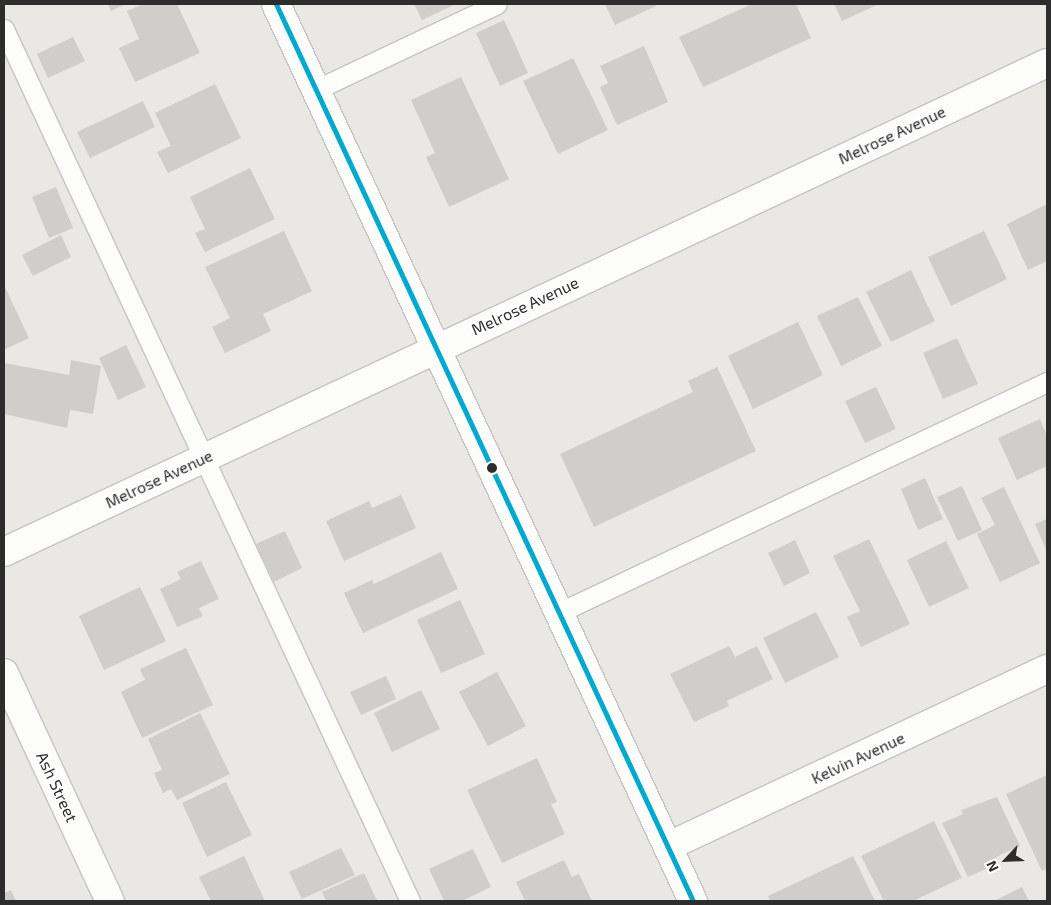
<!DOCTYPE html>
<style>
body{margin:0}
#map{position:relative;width:1051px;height:905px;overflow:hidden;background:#eae8e4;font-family:"Exo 2",sans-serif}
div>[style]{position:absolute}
.building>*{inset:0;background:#cfceca}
.roads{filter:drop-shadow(1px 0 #c4c4c4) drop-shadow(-1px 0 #c4c4c4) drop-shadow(0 1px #c4c4c4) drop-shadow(0 -1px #c4c4c4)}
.lane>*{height:19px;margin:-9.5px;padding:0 9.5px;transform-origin:9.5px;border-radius:9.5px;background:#fcfcfb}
.street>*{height:28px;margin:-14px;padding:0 14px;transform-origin:14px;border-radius:14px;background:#fcfcfb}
.secondary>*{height:28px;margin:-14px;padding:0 14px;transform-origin:14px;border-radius:14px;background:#fcfcfb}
.bus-1>*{height:5px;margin:-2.5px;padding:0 2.5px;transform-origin:2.5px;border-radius:2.5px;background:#00a9ce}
.dots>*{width:14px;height:14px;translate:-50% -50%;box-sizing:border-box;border:2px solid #fff;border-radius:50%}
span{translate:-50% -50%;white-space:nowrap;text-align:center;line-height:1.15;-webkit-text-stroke:4px #fff;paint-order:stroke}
.street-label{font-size:16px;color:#2d2d2d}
.frame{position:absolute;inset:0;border:5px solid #2d2d2d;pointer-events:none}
.north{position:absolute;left:981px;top:835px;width:50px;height:50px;-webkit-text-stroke:4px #fff;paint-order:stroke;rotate:245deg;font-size:14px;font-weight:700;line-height:20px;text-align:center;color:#2d2d2d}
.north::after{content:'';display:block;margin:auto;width:18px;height:22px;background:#2d2d2d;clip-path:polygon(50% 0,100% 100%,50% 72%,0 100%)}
</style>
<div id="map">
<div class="building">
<div style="clip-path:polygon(108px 4px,126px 4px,111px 11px)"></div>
<div style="clip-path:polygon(143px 4px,177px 4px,200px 53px,135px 82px,119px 48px,139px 39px,127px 11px)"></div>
<div style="clip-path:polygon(414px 4px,456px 4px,422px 20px)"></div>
<div style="clip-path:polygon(605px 4px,655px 4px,656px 6px,615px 25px)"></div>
<div style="clip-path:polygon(752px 4px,796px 4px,811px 38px,703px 87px,679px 37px)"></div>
<div style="clip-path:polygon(834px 4px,879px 4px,842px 21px)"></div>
<div style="clip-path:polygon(504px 20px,528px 73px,500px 86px,476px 33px)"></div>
<div style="clip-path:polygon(73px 37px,85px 61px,48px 78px,37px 54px)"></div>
<div style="clip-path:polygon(644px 46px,668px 102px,617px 125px,600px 87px,608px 83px,600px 66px)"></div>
<div style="clip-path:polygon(573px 58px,608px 130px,558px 154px,523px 81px)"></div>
<div style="clip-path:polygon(461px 77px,509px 179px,449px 207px,426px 157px,435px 153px,411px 100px)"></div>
<div style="clip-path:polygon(215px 84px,241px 138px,168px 173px,157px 152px,171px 146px,155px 113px)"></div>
<div style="clip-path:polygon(143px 101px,155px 127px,90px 158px,77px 132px)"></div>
<div style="clip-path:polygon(250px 168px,275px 219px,205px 252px,195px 233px,205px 229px,190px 197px)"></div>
<div style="clip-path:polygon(56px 187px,73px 228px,49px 238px,32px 197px)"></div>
<div style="clip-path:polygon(1047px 204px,1047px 261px,1028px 270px,1007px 224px)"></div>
<div style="clip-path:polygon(284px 231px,312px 291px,263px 314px,271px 331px,225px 353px,212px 327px,230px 318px,205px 267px)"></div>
<div style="clip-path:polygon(984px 231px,1007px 279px,951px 306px,928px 257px)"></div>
<div style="clip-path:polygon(61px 235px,71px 257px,33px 276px,22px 255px)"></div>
<div style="clip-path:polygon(911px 270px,935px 321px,891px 342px,866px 292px)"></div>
<div style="clip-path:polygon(4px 285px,29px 338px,4px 350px)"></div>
<div style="clip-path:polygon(858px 297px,882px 346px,841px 366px,817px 316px)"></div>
<div style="clip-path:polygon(798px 322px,823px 375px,753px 409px,728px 356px)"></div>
<div style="clip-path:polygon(957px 338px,978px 384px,943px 399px,923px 353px)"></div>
<div style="clip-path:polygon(126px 345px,146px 387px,118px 400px,99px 358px)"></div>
<div style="clip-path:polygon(71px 360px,101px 366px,93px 414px,70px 410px,67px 428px,4px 414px,4px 363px,69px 375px)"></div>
<div style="clip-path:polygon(717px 367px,756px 451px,594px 527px,560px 454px,693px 392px,688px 381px)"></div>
<div style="clip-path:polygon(876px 387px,896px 429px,865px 443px,845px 401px)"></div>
<div style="clip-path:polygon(1040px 419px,1047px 436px,1047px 466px,1017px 480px,998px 438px)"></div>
<div style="clip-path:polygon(925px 478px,943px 519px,918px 530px,901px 489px)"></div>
<div style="clip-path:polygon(962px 486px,982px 530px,958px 541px,937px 497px)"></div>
<div style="clip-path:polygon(1004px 487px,1040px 563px,1000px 582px,977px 534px,995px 525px,981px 498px)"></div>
<div style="clip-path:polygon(401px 495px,416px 528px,344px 561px,326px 521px,369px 501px,372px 508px)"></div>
<div style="clip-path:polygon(1047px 519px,1047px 552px,1035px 524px)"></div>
<div style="clip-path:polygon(285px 531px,302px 568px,274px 582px,256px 544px)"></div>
<div style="clip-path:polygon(869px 539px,910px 624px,861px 647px,847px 617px,860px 611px,833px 556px)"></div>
<div style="clip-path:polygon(795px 540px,810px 573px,784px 586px,768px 553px)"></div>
<div style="clip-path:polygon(946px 541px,969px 588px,929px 607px,907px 560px)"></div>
<div style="clip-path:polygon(441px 552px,458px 589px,363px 633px,344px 593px,372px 580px,374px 584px)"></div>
<div style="clip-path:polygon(201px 561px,219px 599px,199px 608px,203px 616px,177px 627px,160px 589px,181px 579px,177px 572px)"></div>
<div style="clip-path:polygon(140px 587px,166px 641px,104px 670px,79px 616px)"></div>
<div style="clip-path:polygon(460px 600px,485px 654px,441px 673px,417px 620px)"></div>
<div style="clip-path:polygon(816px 612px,839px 657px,785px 683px,763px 638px)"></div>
<div style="clip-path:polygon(729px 646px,735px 657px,757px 646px,773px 679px,727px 701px,729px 706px,694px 722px,670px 674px)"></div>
<div style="clip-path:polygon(186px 648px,213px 705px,142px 738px,121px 692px,145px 680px,140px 669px)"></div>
<div style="clip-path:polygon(497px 672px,526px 726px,488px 746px,459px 692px)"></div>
<div style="clip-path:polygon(386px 676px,396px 699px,361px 715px,350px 692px)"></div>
<div style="clip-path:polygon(421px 690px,440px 729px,392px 752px,374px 713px)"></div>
<div style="clip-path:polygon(200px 713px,230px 774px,177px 800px,171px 789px,163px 793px,154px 773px,162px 770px,148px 739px)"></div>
<div style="clip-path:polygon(537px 758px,557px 802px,551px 804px,565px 834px,502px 863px,467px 790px)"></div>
<div style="clip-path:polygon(1047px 775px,1047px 868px,1042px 871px,1006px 794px)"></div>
<div style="clip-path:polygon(226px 782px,252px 835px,207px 857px,182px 803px)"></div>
<div style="clip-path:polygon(997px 797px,1020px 846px,996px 857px,999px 863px,968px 877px,942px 823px,963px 814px,961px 810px)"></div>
<div style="clip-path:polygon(934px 821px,962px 878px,913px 901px,884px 901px,861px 856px)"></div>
<div style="clip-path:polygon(341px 848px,355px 875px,302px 899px,289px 872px)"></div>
<div style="clip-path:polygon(473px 849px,491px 887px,462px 901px,444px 901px,429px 869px)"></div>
<div style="clip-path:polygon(244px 856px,265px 901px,211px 901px,199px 877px)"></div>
<div style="clip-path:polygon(853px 856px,875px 901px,770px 901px,768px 896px)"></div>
<div style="clip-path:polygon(564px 860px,572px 877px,579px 874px,592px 901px,525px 901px,516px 882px)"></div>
<div style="clip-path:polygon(364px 873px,377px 900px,326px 901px,322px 892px)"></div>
<div style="clip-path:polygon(1022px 887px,1029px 901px,994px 901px)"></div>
<div style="clip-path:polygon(11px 890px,16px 901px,4px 901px,4px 893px)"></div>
</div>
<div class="roads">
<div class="lane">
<div style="left:4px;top:29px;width:962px;rotate:65.03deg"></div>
<div style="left:315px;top:90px;width:201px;rotate:-25.3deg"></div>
<div style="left:558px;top:613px;width:541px;rotate:-25.29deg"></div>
</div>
<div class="street">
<div style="left:4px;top:552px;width:1152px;rotate:-25.12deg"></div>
<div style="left:4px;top:673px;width:251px;rotate:65.1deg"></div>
<div style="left:669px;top:846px;width:417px;rotate:-25.1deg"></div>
</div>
<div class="secondary">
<div style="left:276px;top:4px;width:989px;rotate:65.07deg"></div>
</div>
</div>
<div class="bus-1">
<div style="left:276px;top:4px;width:989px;rotate:65.07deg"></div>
</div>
<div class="dots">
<div style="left:492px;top:468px;background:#2d2d2d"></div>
</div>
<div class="street-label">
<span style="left:892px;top:135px;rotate:-25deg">Melrose Avenue</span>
<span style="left:525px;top:306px;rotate:-25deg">Melrose Avenue</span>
<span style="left:159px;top:479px;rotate:-25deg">Melrose Avenue</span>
<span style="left:858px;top:758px;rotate:-25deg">Kelvin Avenue</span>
<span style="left:57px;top:787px;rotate:65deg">Ash Street</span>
</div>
<div class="frame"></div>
<div class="north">N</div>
</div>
